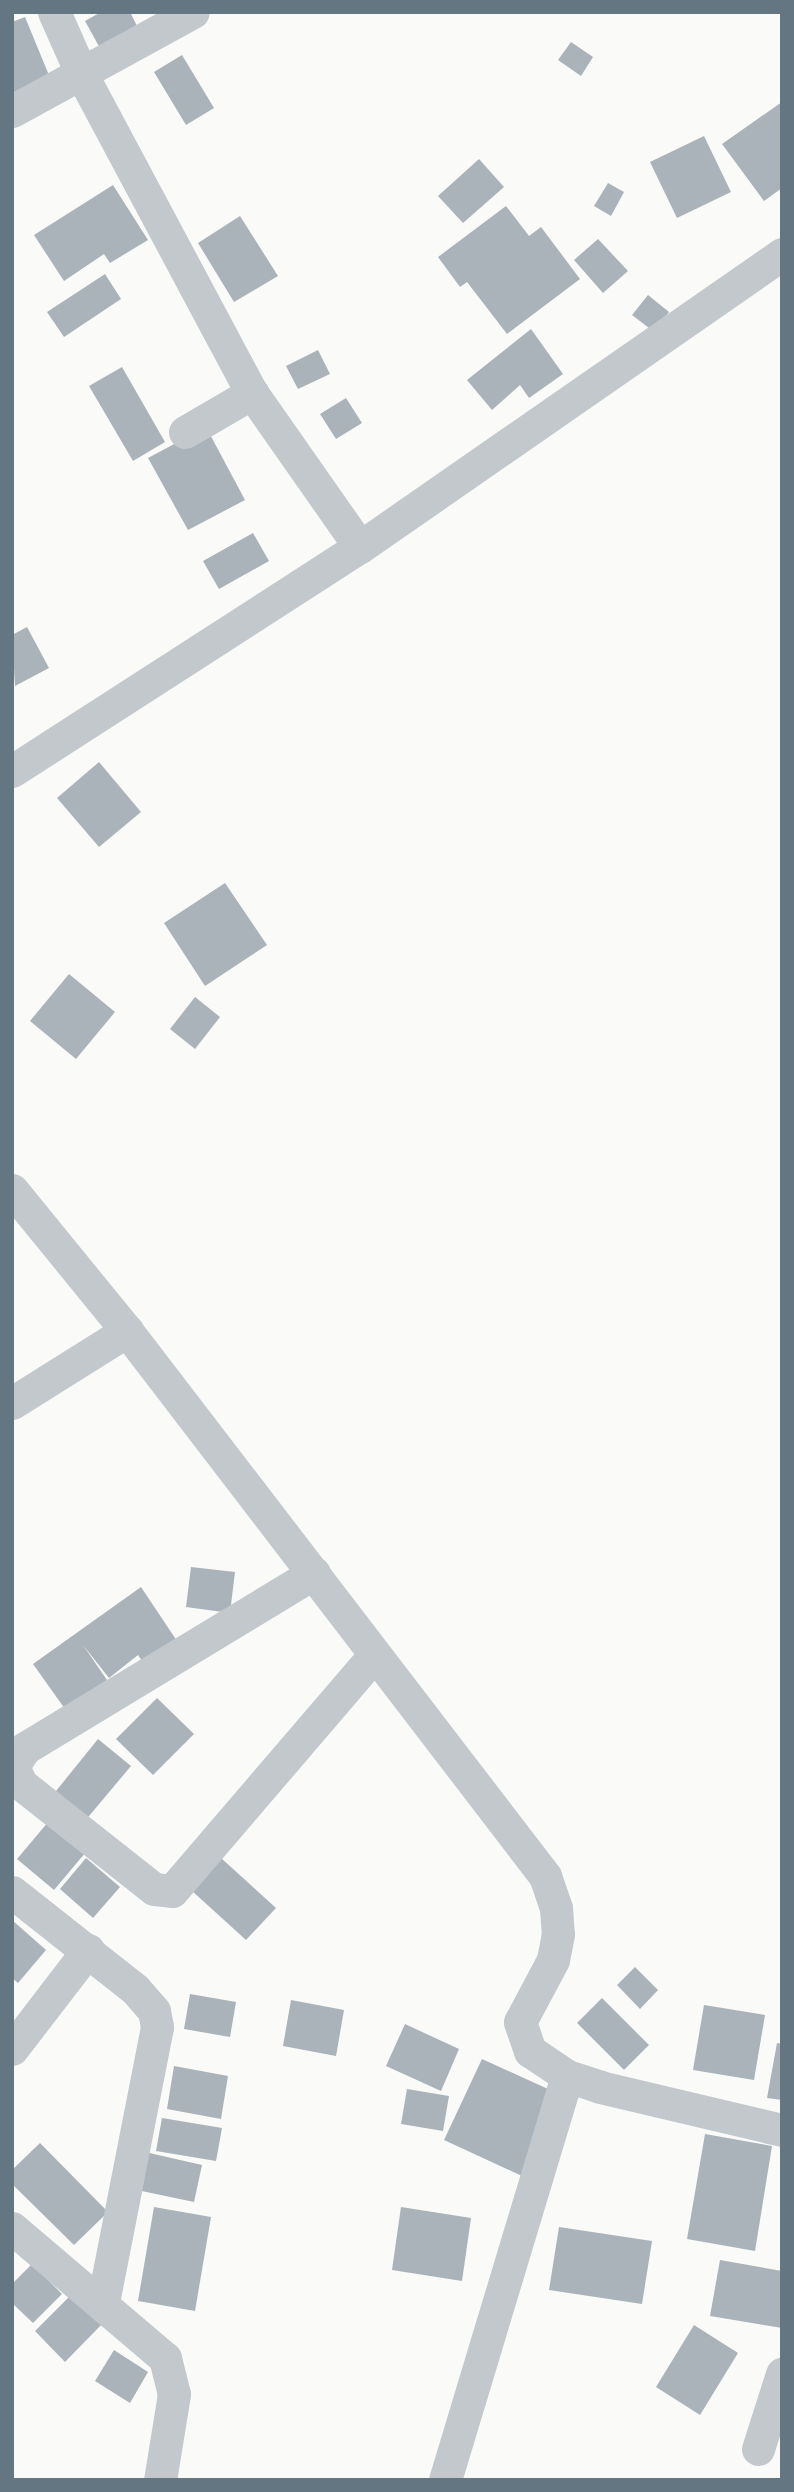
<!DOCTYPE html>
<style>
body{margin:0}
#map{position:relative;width:794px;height:2492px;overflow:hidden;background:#fafaf8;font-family:"Public Sans",sans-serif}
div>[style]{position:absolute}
.building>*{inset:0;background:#aab3b9}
.minor>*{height:33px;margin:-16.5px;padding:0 16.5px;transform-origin:16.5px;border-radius:16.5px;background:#c3c8cc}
span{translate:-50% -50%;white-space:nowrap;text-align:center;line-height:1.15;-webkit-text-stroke:7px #fff;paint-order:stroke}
.frame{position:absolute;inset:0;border:14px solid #657683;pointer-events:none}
</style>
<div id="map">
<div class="building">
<div style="clip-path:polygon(101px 12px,130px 12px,139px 30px,101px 50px,85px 21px)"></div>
<div style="clip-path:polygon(25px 17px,53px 85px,12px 101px,12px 22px)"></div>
<div style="clip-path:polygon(571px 42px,593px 57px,581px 76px,558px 60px)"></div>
<div style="clip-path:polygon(182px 55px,214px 108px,186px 125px,154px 72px)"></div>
<div style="clip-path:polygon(782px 102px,782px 188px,764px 201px,722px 144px)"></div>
<div style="clip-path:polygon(704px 136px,731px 192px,677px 218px,650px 162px)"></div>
<div style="clip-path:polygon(479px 159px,504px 187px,463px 223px,438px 196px)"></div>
<div style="clip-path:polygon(608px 183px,624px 192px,611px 216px,594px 206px)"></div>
<div style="clip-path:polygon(113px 185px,148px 240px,110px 263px,104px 254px,64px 281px,34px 235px)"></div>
<div style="clip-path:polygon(506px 206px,529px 236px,541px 227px,580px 279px,507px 334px,467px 282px,460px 287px,438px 257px)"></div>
<div style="clip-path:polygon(240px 216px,278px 276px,234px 302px,198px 243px)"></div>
<div style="clip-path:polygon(598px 239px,628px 271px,603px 293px,574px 260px)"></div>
<div style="clip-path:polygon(105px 274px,121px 299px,64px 337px,47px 312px)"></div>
<div style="clip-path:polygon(648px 295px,669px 312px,653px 331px,632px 315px)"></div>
<div style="clip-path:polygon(531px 329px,563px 374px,529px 398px,520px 385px,492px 410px,467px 380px)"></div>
<div style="clip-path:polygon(318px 350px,330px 374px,298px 389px,286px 366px)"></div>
<div style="clip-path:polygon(122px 367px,165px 442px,133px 461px,89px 386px)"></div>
<div style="clip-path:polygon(346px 398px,362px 423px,336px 439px,320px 414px)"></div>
<div style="clip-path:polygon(206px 427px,245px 500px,188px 530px,148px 458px)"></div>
<div style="clip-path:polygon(253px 533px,269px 561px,219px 589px,203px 561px)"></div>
<div style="clip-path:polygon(27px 627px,49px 668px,15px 686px,12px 635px)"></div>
<div style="clip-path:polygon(99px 762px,141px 812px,99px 847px,57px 798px)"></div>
<div style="clip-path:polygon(225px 883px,267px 945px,205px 986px,164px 923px)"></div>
<div style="clip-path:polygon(69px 974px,115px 1012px,76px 1059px,30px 1021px)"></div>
<div style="clip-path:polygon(195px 997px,220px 1017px,195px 1049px,170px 1029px)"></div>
<div style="clip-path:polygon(191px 1567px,235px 1572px,230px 1613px,186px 1607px)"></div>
<div style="clip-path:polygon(141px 1587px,181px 1647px,148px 1670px,138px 1655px,109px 1678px,83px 1645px,107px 1680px,65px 1709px,33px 1664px)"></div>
<div style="clip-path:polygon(157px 1698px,194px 1734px,153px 1775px,116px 1739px)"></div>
<div style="clip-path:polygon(98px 1739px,131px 1766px,84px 1822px,52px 1796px)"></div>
<div style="clip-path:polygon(49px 1821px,86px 1852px,54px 1890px,17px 1859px)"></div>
<div style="clip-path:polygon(86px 1858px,120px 1887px,93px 1918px,60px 1889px)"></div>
<div style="clip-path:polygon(221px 1858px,276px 1908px,246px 1940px,191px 1890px)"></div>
<div style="clip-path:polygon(12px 1920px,46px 1950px,18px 1983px,12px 1978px)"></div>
<div style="clip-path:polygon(635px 1967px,658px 1990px,640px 2009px,617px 1985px)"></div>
<div style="clip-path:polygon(190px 1994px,236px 2002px,230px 2037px,184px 2029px)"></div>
<div style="clip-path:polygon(602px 1998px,649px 2045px,624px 2070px,577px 2023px)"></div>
<div style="clip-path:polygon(291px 2000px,344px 2010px,336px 2056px,283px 2046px)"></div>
<div style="clip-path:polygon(704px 2005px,765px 2015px,754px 2080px,693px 2070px)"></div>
<div style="clip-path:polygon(405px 2024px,459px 2049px,441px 2091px,386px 2066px)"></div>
<div style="clip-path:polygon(777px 2043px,782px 2044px,782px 2100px,767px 2098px)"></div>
<div style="clip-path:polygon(482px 2059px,559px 2094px,522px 2176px,444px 2140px)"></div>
<div style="clip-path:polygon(174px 2066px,228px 2076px,221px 2119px,167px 2109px)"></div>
<div style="clip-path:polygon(407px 2089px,449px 2096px,443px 2131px,401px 2124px)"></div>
<div style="clip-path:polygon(162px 2118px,222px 2128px,216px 2161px,156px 2151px)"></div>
<div style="clip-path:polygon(705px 2134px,772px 2146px,755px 2251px,687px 2239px)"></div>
<div style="clip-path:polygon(40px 2143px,108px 2212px,74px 2245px,12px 2184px,12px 2170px)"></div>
<div style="clip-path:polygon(145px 2152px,202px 2165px,194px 2202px,137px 2190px)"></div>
<div style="clip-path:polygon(154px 2207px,211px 2217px,195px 2311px,138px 2301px)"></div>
<div style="clip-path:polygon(401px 2207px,471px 2218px,462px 2281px,392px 2270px)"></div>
<div style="clip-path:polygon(559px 2227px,652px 2241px,642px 2304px,549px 2290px)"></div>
<div style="clip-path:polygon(720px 2260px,782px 2271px,782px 2328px,710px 2316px)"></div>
<div style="clip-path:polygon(32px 2264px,62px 2294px,33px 2323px,12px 2303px,12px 2284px)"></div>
<div style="clip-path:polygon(73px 2293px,103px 2323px,65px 2362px,35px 2331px)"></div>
<div style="clip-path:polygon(694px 2325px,738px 2353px,700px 2415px,656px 2387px)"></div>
<div style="clip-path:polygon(114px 2350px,148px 2372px,130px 2403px,95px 2381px)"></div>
</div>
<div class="minor">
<div style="left:54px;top:12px;width:69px;rotate:66deg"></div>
<div style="left:82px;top:75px;width:361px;rotate:61.9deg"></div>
<div style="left:252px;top:393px;width:188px;rotate:55deg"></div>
<div style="left:12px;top:111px;width:206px;rotate:-28.7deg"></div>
<div style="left:185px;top:432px;width:78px;rotate:-30.2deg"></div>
<div style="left:12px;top:771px;width:414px;rotate:-32.8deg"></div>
<div style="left:360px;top:547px;width:514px;rotate:-34.77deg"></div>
<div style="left:12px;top:1190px;width:182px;rotate:50.8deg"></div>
<div style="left:127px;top:1331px;width:687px;rotate:52.51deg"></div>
<div style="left:545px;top:1876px;width:34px;rotate:71deg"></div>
<div style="left:556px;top:1908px;width:26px;rotate:86deg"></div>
<div style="left:558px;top:1934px;width:26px;rotate:101deg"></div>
<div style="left:553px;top:1960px;width:70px;rotate:118deg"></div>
<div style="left:520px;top:2022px;width:31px;rotate:71deg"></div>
<div style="left:530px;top:2051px;width:45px;rotate:34deg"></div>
<div style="left:567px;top:2076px;width:35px;rotate:18deg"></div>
<div style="left:600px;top:2087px;width:187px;rotate:13.3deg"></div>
<div style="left:12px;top:1403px;width:136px;rotate:-32.1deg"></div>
<div style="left:314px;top:1573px;width:338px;rotate:148.8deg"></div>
<div style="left:25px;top:1748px;width:22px;rotate:124deg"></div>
<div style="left:13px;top:1766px;width:20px;rotate:66deg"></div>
<div style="left:21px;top:1784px;width:169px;rotate:38.3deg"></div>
<div style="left:154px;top:1889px;width:18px;rotate:6deg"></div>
<div style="left:172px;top:1891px;width:311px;rotate:-49.4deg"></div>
<div style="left:12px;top:1892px;width:157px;rotate:38.3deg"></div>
<div style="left:135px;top:1989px;width:29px;rotate:49deg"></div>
<div style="left:154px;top:2011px;width:16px;rotate:79deg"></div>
<div style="left:157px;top:2027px;width:280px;rotate:101.1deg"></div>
<div style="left:12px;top:2049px;width:125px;rotate:-52.5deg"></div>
<div style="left:12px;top:2228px;width:201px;rotate:40.4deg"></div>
<div style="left:165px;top:2358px;width:37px;rotate:76deg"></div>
<div style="left:174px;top:2394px;width:87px;rotate:99.2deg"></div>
<div style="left:758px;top:2449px;width:79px;rotate:-72.3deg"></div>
<div style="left:445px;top:2480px;width:422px;rotate:-73.2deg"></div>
</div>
<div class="frame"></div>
</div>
